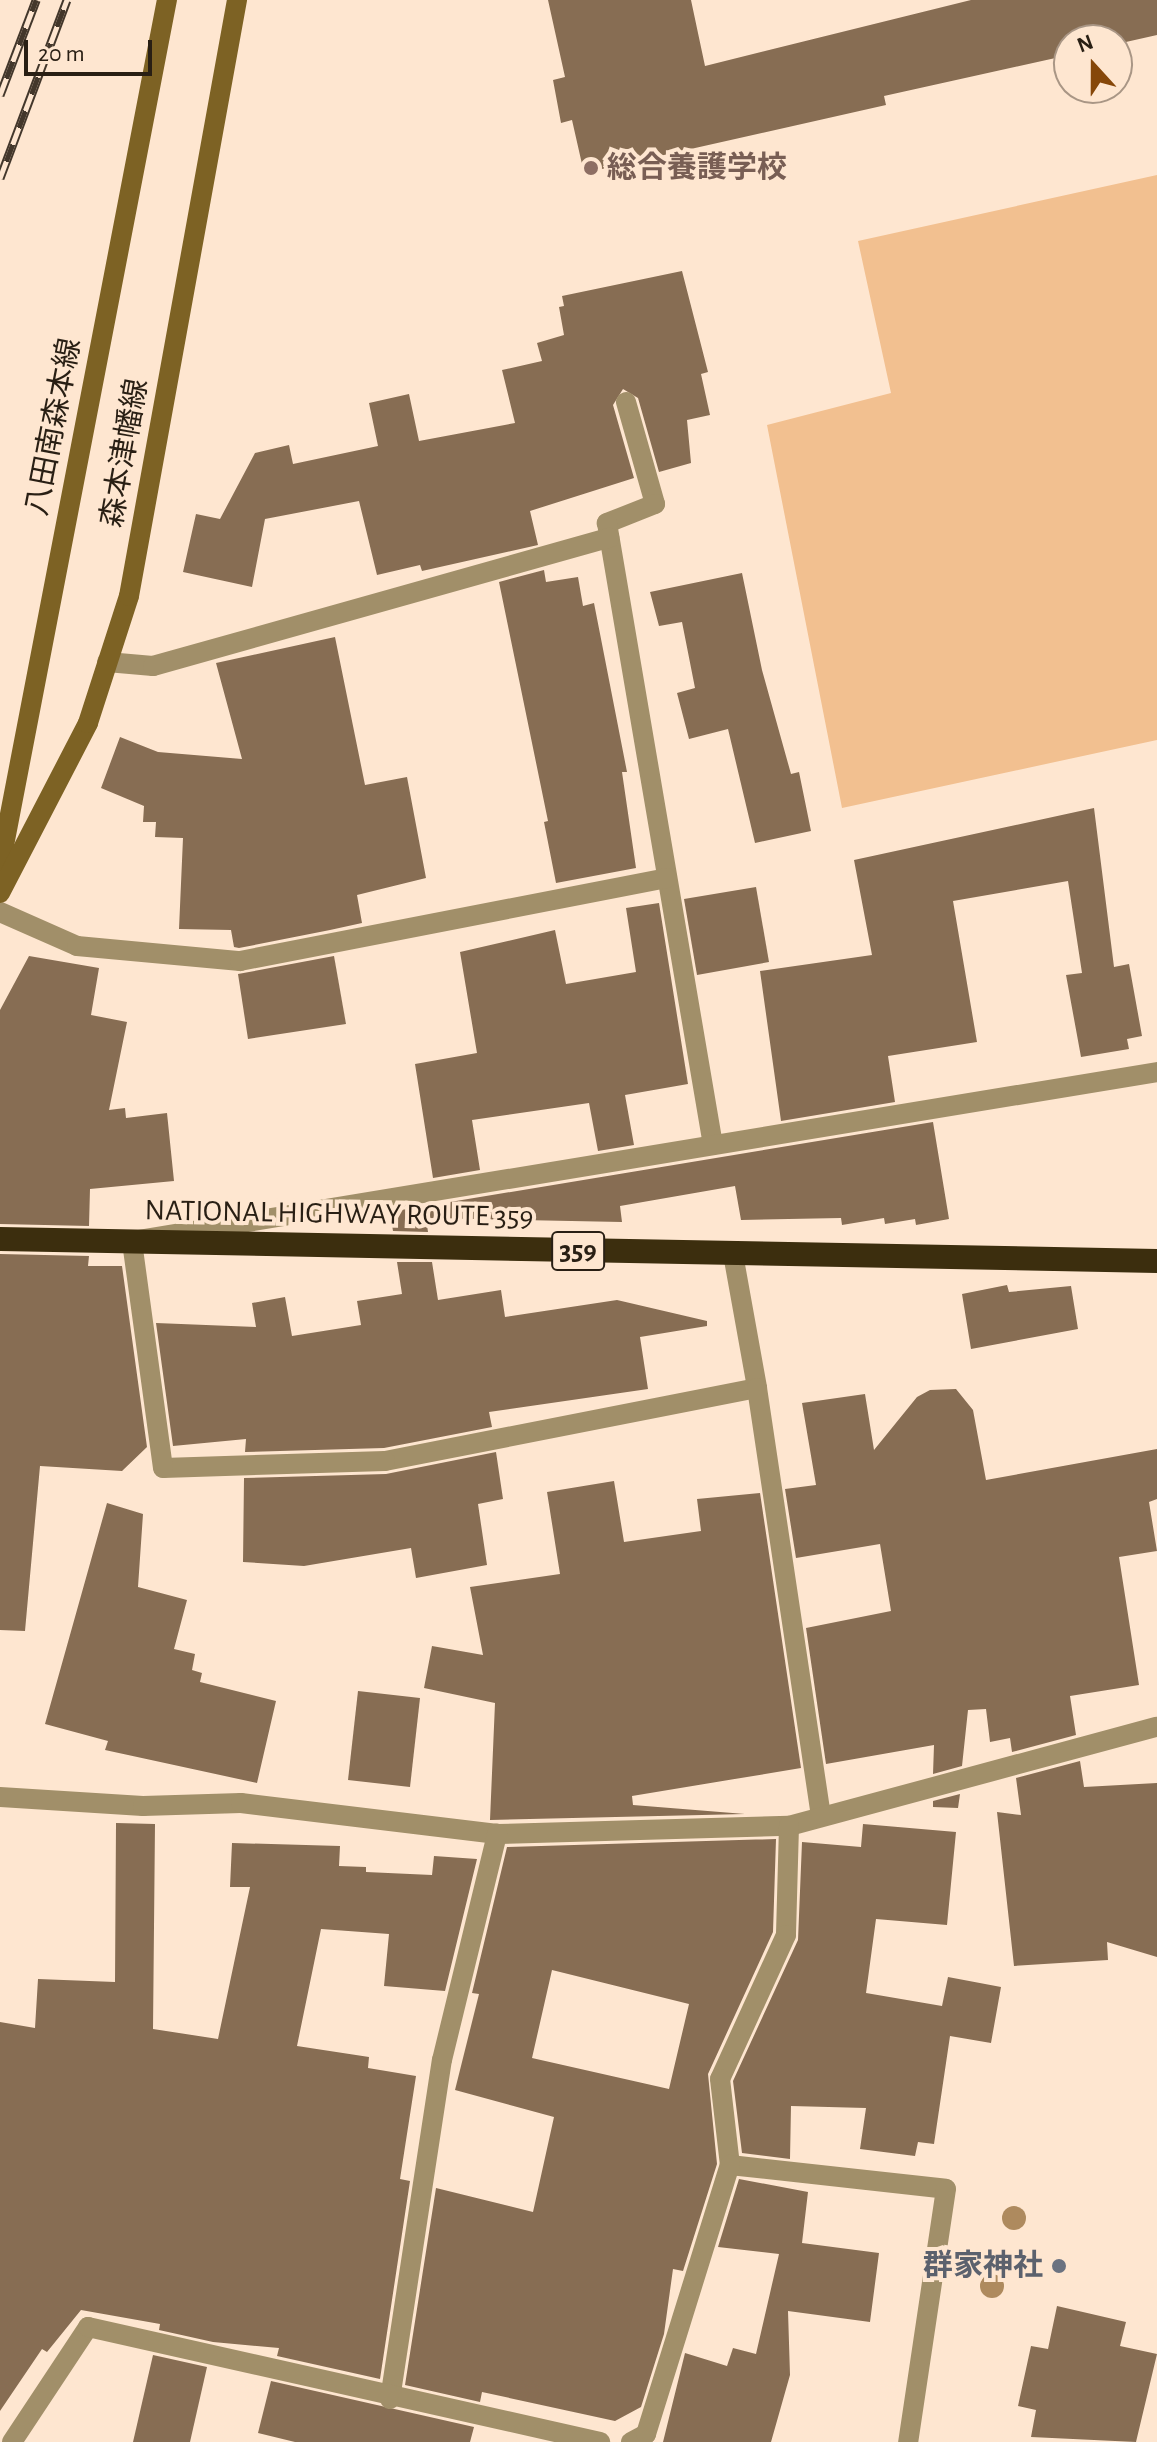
<!DOCTYPE html>
<meta charset="utf-8">
<style>
body{margin:0}
#map{position:relative;width:1157px;height:2442px;overflow:hidden;background:#fee6d0;font-family:"Alegreya Sans","Noto Sans JP",sans-serif}
div>[style]{position:absolute}
.green>*{inset:0;background:#f2c090}
.building>*{inset:0;background:#876d53}
.street>*{height:20px;margin:-10px;padding:0 10px;transform-origin:10px;border-radius:10px;background:#a18f69}
.secondary>*{height:20px;margin:-10px;padding:0 10px;transform-origin:10px;border-radius:10px;background:#7d6224}
.highway>*{height:24px;margin:-12px;padding:0 12px;transform-origin:12px;border-radius:12px;background:#3c2e0e}
.rail>*{height:9px;margin-top:-4.5px;transform-origin:0;background:repeating-linear-gradient(90deg,#fee6d0 0 18px,#43372b 0 36px);box-sizing:border-box;border-block:2px solid #43372b}
.trees>*{width:24px;height:24px;margin:-12px;border-radius:50%;background:#ae8a5e}
.dots>*{width:22px;height:22px;translate:-50% -50%;box-sizing:border-box;border:4px solid #fee6d0;border-radius:50%}
span{translate:-50% -50%;white-space:nowrap;text-align:center;line-height:1.15;-webkit-text-stroke:8px #fee6d0;paint-order:stroke}
.shield-label span{padding:2px 6px;background:#fee6d0;border:2px solid;border-radius:6px;-webkit-text-stroke-width:0}
.shield-label{font-size:28px;color:#291f14;font-weight:700}
.education-label{font-size:30px;color:#785e54;font-weight:700}
.left{translate:0 -50%;text-align:left}
.street-label{font-size:30px;color:#291f14}
.worship-label{font-size:30px;color:#5b616d;font-weight:700}
.right{translate:-100% -50%;text-align:right}
.north{position:absolute;left:1053px;top:24px;width:80px;height:80px;box-sizing:border-box;background:#fee6d0;border:2px solid #a99685;border-radius:50%;rotate:339deg;font-size:22px;font-weight:700;line-height:32px;text-align:center;color:#291f14}
.north::after{content:'';display:block;margin:auto;width:28px;height:36px;background:#864709;clip-path:polygon(50% 0,100% 100%,50% 72%,0 100%)}
.scale{position:absolute;left:24px;top:40px;width:128px;height:36px;box-sizing:border-box;border:4px solid #291f14;border-top:0;padding-left:10px;font-size:24px;line-height:28px;white-space:nowrap;color:#291f14;-webkit-text-stroke:6px #fee6d0;paint-order:stroke}
</style>
<div id="map">
<div class="green">
<div style="clip-path:polygon(1157px 175px,1157px 740px,842px 808px,767px 425px,891px 393px,858px 241px)"></div>
</div>
<div class="building">
<div style="clip-path:polygon(548px 0,691px 0,705px 66px,971px 0,1157px 0,1157px 35px,1117px 44px,1069px 40px,1069px 55px,884px 96px,886px 105px,584px 173px,572px 120px,561px 123px,553px 80px,565px 77px)"></div>
<div style="clip-path:polygon(682px 271px,708px 372px,701px 374px,710px 415px,687px 420px,691px 463px,659px 472px,638px 398px,623px 389px,613px 405px,634px 478px,530px 511px,538px 545px,422px 571px,420px 565px,377px 575px,359px 501px,265px 519px,252px 587px,183px 572px,196px 514px,220px 519px,255px 453px,289px 445px,293px 464px,378px 446px,369px 403px,409px 394px,419px 441px,515px 423px,502px 370px,542px 361px,537px 343px,564px 335px,559px 307px,564px 306px,562px 296px)"></div>
<div style="clip-path:polygon(544px 570px,546px 582px,578px 577px,583px 606px,594px 603px,627px 772px,622px 772px,636px 868px,556px 883px,544px 822px,548px 821px,499px 582px)"></div>
<div style="clip-path:polygon(742px 573px,762px 670px,791px 774px,799px 772px,811px 831px,755px 843px,728px 729px,689px 739px,677px 693px,695px 688px,682px 622px,659px 626px,650px 592px)"></div>
<div style="clip-path:polygon(335px 637px,365px 785px,407px 777px,426px 878px,357px 895px,362px 923px,330px 930px,239px 948px,234px 947px,231px 930px,179px 929px,183px 838px,155px 837px,156px 822px,143px 822px,144px 806px,101px 788px,120px 737px,158px 752px,242px 759px,216px 663px)"></div>
<div style="clip-path:polygon(1094px 808px,1114px 967px,1129px 964px,1142px 1036px,1127px 1039px,1129px 1049px,1081px 1057px,1066px 975px,1082px 973px,1068px 881px,953px 901px,977px 1042px,888px 1056px,895px 1102px,781px 1121px,760px 971px,872px 955px,854px 860px)"></div>
<div style="clip-path:polygon(756px 887px,769px 962px,697px 975px,684px 899px)"></div>
<div style="clip-path:polygon(659px 903px,688px 1084px,625px 1095px,634px 1145px,598px 1151px,589px 1103px,472px 1120px,480px 1170px,433px 1178px,415px 1064px,477px 1053px,460px 952px,555px 930px,566px 984px,636px 972px,626px 908px)"></div>
<div style="clip-path:polygon(29px 956px,99px 968px,91px 1015px,127px 1022px,109px 1110px,125px 1108px,126px 1118px,167px 1113px,174px 1181px,90px 1189px,89px 1226px,0 1224px,0 1010px)"></div>
<div style="clip-path:polygon(334px 956px,346px 1024px,248px 1039px,238px 974px)"></div>
<div style="clip-path:polygon(933px 1122px,949px 1219px,916px 1225px,915px 1219px,885px 1224px,884px 1218px,842px 1225px,841px 1218px,741px 1220px,735px 1186px,620px 1206px,622px 1222px,427px 1218px,426px 1206px)"></div>
<div style="clip-path:polygon(424px 1206px,428px 1232px,393px 1231px,390px 1212px)"></div>
<div style="clip-path:polygon(0 1254px,89px 1256px,88px 1266px,122px 1266px,147px 1447px,122px 1471px,40px 1466px,25px 1631px,0 1630px)"></div>
<div style="clip-path:polygon(397px 1262px,432px 1262px,438px 1300px,501px 1290px,505px 1317px,617px 1300px,707px 1321px,707px 1326px,640px 1337px,648px 1389px,489px 1412px,492px 1427px,384px 1448px,245px 1452px,246px 1439px,173px 1446px,156px 1323px,256px 1327px,252px 1303px,285px 1297px,292px 1336px,361px 1325px,357px 1301px,402px 1294px)"></div>
<div style="clip-path:polygon(1007px 1285px,1009px 1292px,1071px 1286px,1078px 1329px,971px 1349px,962px 1294px)"></div>
<div style="clip-path:polygon(956px 1389px,973px 1410px,986px 1480px,1157px 1449px,1157px 1499px,1149px 1502px,1157px 1551px,1119px 1557px,1139px 1685px,1070px 1696px,1076px 1735px,1012px 1752px,1010px 1738px,990px 1742px,986px 1709px,968px 1710px,962px 1766px,933px 1774px,934px 1745px,826px 1764px,806px 1628px,891px 1611px,880px 1544px,796px 1558px,785px 1489px,816px 1485px,802px 1403px,865px 1394px,874px 1450px,917px 1397px,930px 1390px)"></div>
<div style="clip-path:polygon(496px 1452px,503px 1499px,478px 1504px,487px 1565px,416px 1578px,411px 1548px,304px 1566px,243px 1562px,244px 1478px,386px 1474px)"></div>
<div style="clip-path:polygon(614px 1481px,624px 1542px,701px 1531px,697px 1499px,760px 1493px,801px 1768px,632px 1796px,633px 1805px,745px 1814px,490px 1820px,495px 1703px,424px 1688px,432px 1646px,483px 1655px,470px 1587px,560px 1574px,547px 1492px)"></div>
<div style="clip-path:polygon(107px 1503px,143px 1514px,138px 1587px,187px 1600px,174px 1649px,195px 1654px,192px 1670px,202px 1673px,200px 1682px,276px 1701px,257px 1783px,105px 1750px,108px 1741px,45px 1724px)"></div>
<div style="clip-path:polygon(358px 1691px,420px 1698px,410px 1787px,348px 1780px)"></div>
<div style="clip-path:polygon(1080px 1761px,1084px 1787px,1157px 1783px,1157px 1957px,1107px 1942px,1108px 1960px,1014px 1966px,997px 1812px,1021px 1815px,1016px 1778px)"></div>
<div style="clip-path:polygon(960px 1794px,958px 1808px,933px 1807px,933px 1801px)"></div>
<div style="clip-path:polygon(116px 1823px,155px 1824px,153px 2029px,218px 2039px,250px 1887px,230px 1887px,232px 1843px,340px 1846px,339px 1866px,366px 1867px,366px 1872px,432px 1875px,434px 1856px,477px 1859px,445px 1991px,384px 1986px,389px 1934px,321px 1929px,297px 2046px,369px 2057px,368px 2068px,416px 2076px,400px 2179px,410px 2181px,380px 2379px,277px 2356px,279px 2348px,213px 2342px,159px 2330px,160px 2324px,81px 2310px,47px 2352px,42px 2349px,0 2411px,0 2022px,35px 2028px,38px 1979px,115px 1982px)"></div>
<div style="clip-path:polygon(863px 1824px,956px 1832px,947px 1925px,876px 1919px,866px 1993px,942px 2006px,948px 1977px,1001px 1987px,991px 2043px,950px 2036px,934px 2144px,918px 2142px,915px 2156px,860px 2149px,866px 2108px,791px 2106px,790px 2159px,742px 2153px,733px 2081px,798px 1940px,802px 1842px,861px 1847px)"></div>
<div style="clip-path:polygon(evenodd,776px 1839px,773px 1932px,708px 2074px,717px 2164px,683px 2271px,673px 2269px,664px 2334px,641px 2407px,615px 2421px,482px 2392px,480px 2402px,405px 2385px,436px 2188px,533px 2212px,554px 2117px,455px 2090px,479px 1994px,472px 1993px,507px 1847px,776px 1839px,552px 1970px,689px 2004px,669px 2089px,532px 2058px,552px 1970px)"></div>
<div style="clip-path:polygon(739px 2179px,808px 2192px,802px 2243px,879px 2253px,870px 2322px,788px 2311px,790px 2375px,771px 2442px,663px 2442px,685px 2353px,727px 2366px,733px 2348px,756px 2354px,779px 2254px,718px 2247px)"></div>
<div style="clip-path:polygon(1057px 2306px,1126px 2322px,1120px 2346px,1157px 2354px,1136px 2442px,1031px 2437px,1036px 2410px,1018px 2406px,1031px 2346px,1048px 2349px)"></div>
<div style="clip-path:polygon(153px 2355px,207px 2367px,190px 2442px,133px 2442px)"></div>
<div style="clip-path:polygon(271px 2381px,474px 2427px,470px 2442px,295px 2442px,258px 2433px)"></div>
</div>
<div class="street">
<div style="left:626px;top:402px;width:106px;rotate:74.1deg"></div>
<div style="left:655px;top:504px;width:52px;rotate:158.4deg"></div>
<div style="left:607px;top:523px;width:631px;rotate:80.33deg"></div>
<div style="left:107px;top:662px;width:46px;rotate:5deg"></div>
<div style="left:153px;top:666px;width:474px;rotate:-15.7deg"></div>
<div style="left:0;top:912px;width:84px;rotate:23.8deg"></div>
<div style="left:77px;top:946px;width:164px;rotate:5.3deg"></div>
<div style="left:240px;top:961px;width:435px;rotate:-11deg"></div>
<div style="left:733px;top:1254px;width:136px;rotate:79.8deg"></div>
<div style="left:757px;top:1388px;width:379px;rotate:168.9deg"></div>
<div style="left:385px;top:1461px;width:222px;rotate:178.2deg"></div>
<div style="left:163px;top:1468px;width:229px;rotate:-97.8deg"></div>
<div style="left:132px;top:1241px;width:1039px;rotate:-9.36deg"></div>
<div style="left:757px;top:1388px;width:432px;rotate:81.5deg"></div>
<div style="left:0;top:1797px;width:143px;rotate:3.6deg"></div>
<div style="left:143px;top:1806px;width:98px;rotate:-1.8deg"></div>
<div style="left:241px;top:1803px;width:258px;rotate:6.9deg"></div>
<div style="left:497px;top:1834px;width:292px;rotate:-1.6deg"></div>
<div style="left:789px;top:1826px;width:381px;rotate:-15.1deg"></div>
<div style="left:789px;top:1826px;width:109px;rotate:91.6deg"></div>
<div style="left:786px;top:1935px;width:158px;rotate:114.6deg"></div>
<div style="left:720px;top:2079px;width:87px;rotate:83.4deg"></div>
<div style="left:730px;top:2165px;width:217px;rotate:6.3deg"></div>
<div style="left:946px;top:2189px;width:256px;rotate:98.5deg"></div>
<div style="left:390px;top:2399px;width:343px;rotate:-81.3deg"></div>
<div style="left:442px;top:2060px;width:233px;rotate:-76.3deg"></div>
<div style="left:12px;top:2442px;width:138px;rotate:-56.5deg"></div>
<div style="left:88px;top:2327px;width:525px;rotate:12.66deg"></div>
<div style="left:631px;top:2442px;width:17px;rotate:-28deg"></div>
<div style="left:646px;top:2434px;width:282px;rotate:-72.7deg"></div>
</div>
<div class="secondary">
<div style="left:0;top:866px;width:882px;rotate:-79.09deg"></div>
<div style="left:0;top:893px;width:191px;rotate:-62.6deg"></div>
<div style="left:88px;top:723px;width:133px;rotate:-72.1deg"></div>
<div style="left:129px;top:596px;width:606px;rotate:-79.73deg"></div>
</div>
<div class="highway">
<div style="left:0;top:1239px;width:1157px;rotate:1.09deg"></div>
</div>
<div class="rail">
<div style="left:0;top:95px;width:102px;rotate:-69.2deg"></div>
<div style="left:0;top:178px;width:190px;rotate:-69.4deg"></div>
</div>
<div class="trees">
<div style="left:1014px;top:2218px"></div>
<div style="left:992px;top:2286px"></div>
</div>
<div class="dots">
<div style="left:591px;top:168px;background:#8d6e63"></div>
<div style="left:1059px;top:2266px;background:#6b7280"></div>
</div>
<div class="shield-label">
<span style="left:578px;top:1251px">359</span>
</div>
<div class="education-label">
<span class="left" style="left:607px;top:168px">総合養護学校</span>
</div>
<div class="street-label">
<span style="left:54px;top:427px;rotate:-79deg">八田南森本線</span>
<span style="left:125px;top:453px;rotate:-80deg">森本津幡線</span>
<span style="left:339px;top:1214px;rotate:1deg">NATIONAL HIGHWAY ROUTE 359</span>
</div>
<div class="worship-label">
<span class="right" style="left:1043px;top:2266px">群家神社</span>
</div>
<div class="north">N</div>
<div class="scale">20 m</div>
</div>
